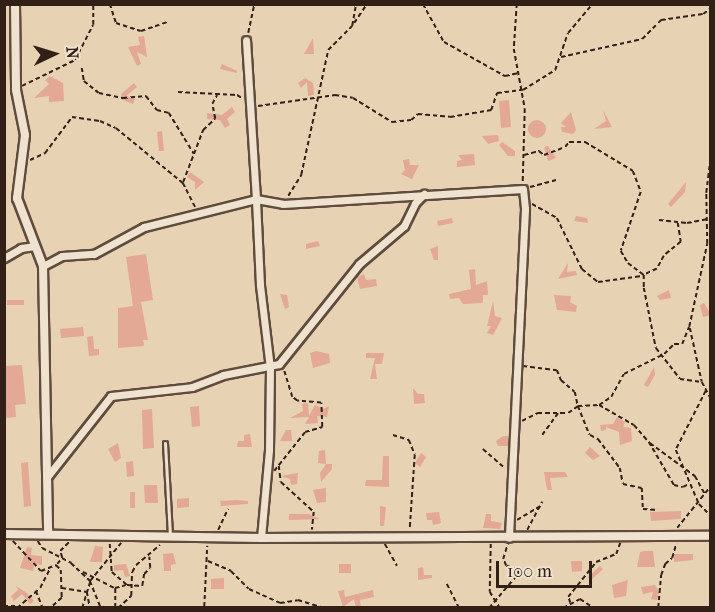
<!DOCTYPE html>
<style>
body{margin:0}
#map{position:relative;width:715px;height:612px;overflow:hidden;background:#e7d2b3;font-family:"IM FELL French Canon",serif}
div>[style]{position:absolute}
.building>*{inset:0;background:#e3a994}
.round{border-radius:50%}
.path>*{height:1.5px;margin-top:-0.75px;transform-origin:0;background:repeating-linear-gradient(90deg,#322017 0 4.5px,transparent 0 7.5px)}
.roads{filter:drop-shadow(2px 0 #5f4c3e) drop-shadow(-2px 0 #5f4c3e) drop-shadow(0 2px #5f4c3e) drop-shadow(0 -2px #5f4c3e)}
.service>*{height:3px;margin:-1.5px;padding:0 1.5px;transform-origin:1.5px;border-radius:1.5px;background:#efe2ce}
.minor>*{height:7px;margin:-3.5px;padding:0 3.5px;transform-origin:3.5px;border-radius:3.5px;background:#efe2ce}
.tertiary>*{height:8px;margin:-4px;padding:0 4px;transform-origin:4px;border-radius:4px;background:#efe2ce}
span{translate:-50% -50%;white-space:nowrap;text-align:center;line-height:1.15;-webkit-text-stroke:5px #efe2ce;paint-order:stroke}
.frame{position:absolute;inset:0;border:6px solid #322017;pointer-events:none}
.north{position:absolute;left:24px;top:24px;width:60px;height:60px;-webkit-text-stroke:4px #efe2ce;paint-order:stroke;rotate:86deg;font-size:16px;font-weight:700;line-height:24px;text-align:center;color:#322017}
.north::after{content:'';display:block;margin:auto;width:21px;height:27px;background:#322017;clip-path:polygon(50% 0,100% 100%,50% 72%,0 100%)}
.scale{position:absolute;left:496px;top:561px;width:96px;height:27px;box-sizing:border-box;border:3px solid #322017;border-top:0;padding-left:8px;font-size:18px;line-height:21px;white-space:nowrap;color:#322017;-webkit-text-stroke:4px #efe2ce;paint-order:stroke}
</style>
<div id="map">
<div class="building">
<div style="clip-path:polygon(144px 36px,147px 57px,137px 52px,141px 64px,137px 66px,128px 47px,140px 45px,138px 37px)"></div>
<div style="clip-path:polygon(313px 38px,314px 54px,304px 54px)"></div>
<div style="clip-path:polygon(222px 64px,237px 71px,237px 73px,220px 69px)"></div>
<div style="clip-path:polygon(50px 76px,63px 83px,64px 101px,49px 102px,49px 96px,34px 98px,49px 84px,45px 80px)"></div>
<div style="clip-path:polygon(305px 78px,313px 83px,314px 95px,308px 96px,307px 82px,301px 88px,298px 83px)"></div>
<div style="clip-path:polygon(134px 83px,137px 87px,126px 96px,135px 99px,133px 104px,123px 100px,121px 94px)"></div>
<div style="clip-path:polygon(509px 100px,511px 127px,501px 128px,499px 101px)"></div>
<div style="clip-path:polygon(232px 107px,235px 112px,227px 119px,230px 125px,225px 128px,220px 120px,207px 119px,207px 113px,222px 115px)"></div>
<div style="clip-path:polygon(603px 110px,612px 127px,594px 129px,606px 121px)"></div>
<div style="clip-path:polygon(571px 112px,576px 130px,573px 134px,562px 132px,561px 127px,566px 127px,561px 123px)"></div>
<div class="round" style="left:528px;top:120px;width:18px;height:18px"></div>
<div style="clip-path:polygon(162px 131px,164px 151px,159px 151px,157px 132px)"></div>
<div style="clip-path:polygon(498px 135px,499px 141px,488px 144px,482px 136px)"></div>
<div style="clip-path:polygon(502px 142px,515px 151px,515px 156px,508px 156px,499px 145px)"></div>
<div style="clip-path:polygon(548px 146px,556px 158px,548px 161px,544px 147px)"></div>
<div style="clip-path:polygon(474px 154px,475px 165px,457px 167px,457px 161px,462px 160px,458px 155px)"></div>
<div style="clip-path:polygon(409px 159px,410px 165px,419px 165px,412px 179px,401px 174px,405px 170px,403px 160px)"></div>
<div style="clip-path:polygon(190px 172px,204px 182px,195px 190px,195px 182px,187px 177px)"></div>
<div style="clip-path:polygon(686px 182px,685px 192px,671px 207px,668px 204px)"></div>
<div style="clip-path:polygon(576px 216px,587px 218px,588px 223px,574px 221px)"></div>
<div style="clip-path:polygon(452px 218px,453px 223px,438px 226px,437px 221px)"></div>
<div style="clip-path:polygon(318px 241px,320px 246px,306px 249px,306px 244px)"></div>
<div style="clip-path:polygon(438px 246px,438px 260px,434px 260px,430px 249px)"></div>
<div style="clip-path:polygon(146px 254px,153px 300px,141px 302px,148px 340px,143px 340px,144px 346px,118px 348px,118px 308px,133px 306px,126px 257px)"></div>
<div style="clip-path:polygon(568px 263px,567px 272px,576px 271px,577px 275px,558px 279px)"></div>
<div style="clip-path:polygon(475px 269px,476px 285px,487px 281px,488px 295px,483px 295px,483px 303px,463px 304px,459px 298px,450px 299px,449px 294px,471px 289px,469px 270px)"></div>
<div style="clip-path:polygon(364px 274px,366px 280px,376px 279px,377px 286px,360px 289px,357px 277px)"></div>
<div style="clip-path:polygon(669px 290px,671px 298px,660px 300px,657px 296px)"></div>
<div style="clip-path:polygon(280px 294px,287px 295px,289px 307px,285px 309px)"></div>
<div style="clip-path:polygon(554px 295px,571px 296px,570px 302px,577px 306px,576px 312px,557px 310px)"></div>
<div style="clip-path:polygon(7px 300px,24px 300px,24px 305px,7px 305px)"></div>
<div style="clip-path:polygon(493px 301px,495px 316px,502px 318px,493px 335px,487px 333px,491px 326px,487px 326px)"></div>
<div style="clip-path:polygon(704px 303px,711px 315px,703px 317px,700px 305px)"></div>
<div style="clip-path:polygon(83px 327px,84px 336px,61px 338px,60px 329px)"></div>
<div style="clip-path:polygon(93px 336px,94px 349px,99px 349px,99px 355px,89px 356px,87px 337px)"></div>
<div style="clip-path:polygon(316px 351px,329px 354px,330px 363px,313px 368px,310px 353px)"></div>
<div style="clip-path:polygon(366px 353px,384px 353px,382px 364px,375px 364px,377px 379px,370px 379px,375px 358px,366px 358px)"></div>
<div style="clip-path:polygon(22px 365px,26px 404px,15px 405px,16px 417px,4px 418px,4px 366px)"></div>
<div style="clip-path:polygon(654px 367px,655px 375px,648px 387px,644px 385px)"></div>
<div style="clip-path:polygon(413px 388px,418px 394px,424px 394px,425px 403px,414px 404px)"></div>
<div style="clip-path:polygon(308px 403px,309px 416px,315px 405px,323px 409px,329px 406px,327px 417px,317px 416px,318px 423px,305px 424px,309px 417px,290px 418px,303px 411px,302px 404px)"></div>
<div style="clip-path:polygon(199px 406px,200px 426px,192px 427px,190px 407px)"></div>
<div style="clip-path:polygon(152px 409px,154px 448px,143px 449px,142px 410px)"></div>
<div style="clip-path:polygon(617px 417px,625px 422px,623px 427px,631px 428px,632px 441px,620px 445px,619px 432px,606px 427px,606px 430px,601px 431px,600px 425px,613px 424px)"></div>
<div style="clip-path:polygon(286px 430px,291px 430px,292px 441px,280px 441px)"></div>
<div style="clip-path:polygon(250px 434px,252px 447px,237px 447px,238px 441px,244px 441px,244px 435px)"></div>
<div style="clip-path:polygon(503px 436px,508px 436px,508px 446px,498px 446px,496px 441px)"></div>
<div style="clip-path:polygon(118px 443px,121px 458px,115px 462px,108px 449px)"></div>
<div style="clip-path:polygon(590px 447px,600px 456px,593px 460px,585px 453px)"></div>
<div style="clip-path:polygon(325px 450px,326px 464px,318px 463px,319px 451px)"></div>
<div style="clip-path:polygon(421px 453px,426px 457px,420px 467px,415px 463px)"></div>
<div style="clip-path:polygon(383px 456px,389px 456px,389px 487px,365px 486px,366px 480px,382px 480px)"></div>
<div style="clip-path:polygon(133px 461px,134px 476px,127px 477px,126px 462px)"></div>
<div style="clip-path:polygon(28px 462px,31px 506px,24px 507px,21px 463px)"></div>
<div style="clip-path:polygon(326px 464px,332px 464px,332px 469px,321px 482px,320px 473px)"></div>
<div style="clip-path:polygon(544px 472px,565px 472px,568px 477px,550px 478px,552px 490px,547px 490px)"></div>
<div style="clip-path:polygon(298px 473px,297px 484px,291px 485px,290px 479px,281px 476px)"></div>
<div style="clip-path:polygon(144px 485px,157px 485px,158px 503px,145px 503px)"></div>
<div style="clip-path:polygon(326px 488px,326px 502px,317px 503px,313px 490px)"></div>
<div style="clip-path:polygon(130px 492px,135px 492px,135px 508px,130px 508px)"></div>
<div style="clip-path:polygon(189px 498px,189px 507px,177px 508px,177px 499px)"></div>
<div style="clip-path:polygon(236px 500px,248px 501px,248px 504px,221px 506px,220px 501px)"></div>
<div style="clip-path:polygon(380px 506px,386px 507px,384px 526px,380px 526px)"></div>
<div style="clip-path:polygon(681px 511px,681px 519px,651px 521px,650px 512px)"></div>
<div style="clip-path:polygon(439px 512px,441px 523px,433px 525px,432px 520px,427px 520px,426px 513px)"></div>
<div style="clip-path:polygon(289px 514px,308px 514px,320px 519px,289px 520px)"></div>
<div style="clip-path:polygon(486px 514px,491px 514px,491px 521px,502px 523px,500px 529px,483px 528px)"></div>
<div style="clip-path:polygon(95px 546px,103px 547px,102px 562px,90px 562px)"></div>
<div style="clip-path:polygon(27px 547px,32px 548px,31px 555px,42px 556px,42px 565px,34px 564px,33px 571px,20px 568px)"></div>
<div style="clip-path:polygon(645px 551px,653px 551px,655px 567px,637px 567px,640px 552px)"></div>
<div style="clip-path:polygon(173px 553px,176px 564px,171px 565px,171px 571px,164px 571px,163px 554px)"></div>
<div style="clip-path:polygon(674px 554px,693px 554px,693px 560px,674px 562px)"></div>
<div style="clip-path:polygon(571px 561px,582px 561px,582px 571px,572px 572px)"></div>
<div style="clip-path:polygon(126px 564px,130px 576px,125px 577px,123px 570px,114px 571px,114px 565px)"></div>
<div style="clip-path:polygon(339px 564px,351px 564px,351px 573px,339px 573px)"></div>
<div style="clip-path:polygon(600px 566px,603px 569px,591px 580px,588px 577px)"></div>
<div style="clip-path:polygon(423px 567px,424px 575px,432px 575px,432px 578px,418px 580px,418px 568px)"></div>
<div style="clip-path:polygon(224px 578px,224px 589px,211px 589px,211px 579px)"></div>
<div style="clip-path:polygon(628px 580px,626px 596px,614px 598px,612px 585px)"></div>
<div style="clip-path:polygon(655px 585px,659px 592px,657px 600px,651px 599px,653px 592px,643px 594px,641px 587px)"></div>
<div style="clip-path:polygon(16px 586px,27px 593px,34px 601px,30px 604px,22px 594px,14px 601px,11px 596px,18px 590px)"></div>
<div style="clip-path:polygon(344px 590px,345px 597px,373px 590px,374px 597px,360px 600px,361px 608px,356px 608px,354px 599px,343px 607px,338px 591px)"></div>
</div>
<div class="path">
<div style="left:110px;top:4px;width:20px;rotate:72deg"></div>
<div style="left:116px;top:23px;width:26px;rotate:18deg"></div>
<div style="left:141px;top:31px;width:28px;rotate:-19deg"></div>
<div style="left:423px;top:4px;width:43px;rotate:61.1deg"></div>
<div style="left:444px;top:42px;width:70px;rotate:29.1deg"></div>
<div style="left:505px;top:76px;width:14px;rotate:-12deg"></div>
<div style="left:517px;top:4px;width:45px;rotate:93.8deg"></div>
<div style="left:514px;top:49px;width:61px;rotate:79.6deg"></div>
<div style="left:525px;top:109px;width:73px;rotate:91.6deg"></div>
<div style="left:354px;top:23px;width:23px;rotate:-56deg"></div>
<div style="left:248px;top:33px;width:30px;rotate:-78deg"></div>
<div style="left:561px;top:57px;width:83px;rotate:-12.5deg"></div>
<div style="left:642px;top:39px;width:27px;rotate:-45deg"></div>
<div style="left:661px;top:20px;width:42px;rotate:-8.1deg"></div>
<div style="left:703px;top:14px;width:9px;rotate:-36deg"></div>
<div style="left:82px;top:68px;width:13px;rotate:81deg"></div>
<div style="left:84px;top:81px;width:19px;rotate:39deg"></div>
<div style="left:99px;top:93px;width:25px;rotate:12deg"></div>
<div style="left:123px;top:98px;width:23px;rotate:-5deg"></div>
<div style="left:146px;top:96px;width:18px;rotate:52deg"></div>
<div style="left:157px;top:110px;width:12px;rotate:14deg"></div>
<div style="left:169px;top:113px;width:48px;rotate:58.6deg"></div>
<div style="left:22px;top:86px;width:59px;rotate:-26.1deg"></div>
<div style="left:75px;top:60px;width:39px;rotate:-63deg"></div>
<div style="left:93px;top:25px;width:21px;rotate:-90deg"></div>
<div style="left:178px;top:92px;width:59px;rotate:2.9deg"></div>
<div style="left:237px;top:95px;width:6px;rotate:31deg"></div>
<div style="left:258px;top:106px;width:78px;rotate:-8.1deg"></div>
<div style="left:335px;top:95px;width:18px;rotate:9deg"></div>
<div style="left:353px;top:98px;width:46px;rotate:31.6deg"></div>
<div style="left:392px;top:122px;width:19px;rotate:-6deg"></div>
<div style="left:411px;top:120px;width:9px;rotate:-41deg"></div>
<div style="left:418px;top:114px;width:32px;rotate:5deg"></div>
<div style="left:450px;top:117px;width:42px;rotate:-9.7deg"></div>
<div style="left:491px;top:110px;width:18px;rotate:-71deg"></div>
<div style="left:497px;top:93px;width:26px;rotate:-7deg"></div>
<div style="left:523px;top:90px;width:38px;rotate:-32deg"></div>
<div style="left:555px;top:70px;width:39px;rotate:-71deg"></div>
<div style="left:568px;top:33px;width:38px;rotate:-50deg"></div>
<div style="left:524px;top:155px;width:16px;rotate:-15deg"></div>
<div style="left:539px;top:151px;width:6px;rotate:39deg"></div>
<div style="left:544px;top:155px;width:22px;rotate:-21deg"></div>
<div style="left:565px;top:147px;width:6px;rotate:-51deg"></div>
<div style="left:569px;top:142px;width:16px"></div>
<div style="left:585px;top:142px;width:56px;rotate:31.1deg"></div>
<div style="left:633px;top:171px;width:22px;rotate:69deg"></div>
<div style="left:641px;top:192px;width:62px;rotate:108.7deg"></div>
<div style="left:621px;top:251px;width:14px;rotate:60deg"></div>
<div style="left:628px;top:263px;width:20px;rotate:37deg"></div>
<div style="left:30px;top:160px;width:17px;rotate:-25deg"></div>
<div style="left:45px;top:153px;width:45px;rotate:-53.1deg"></div>
<div style="left:72px;top:117px;width:28px;rotate:8deg"></div>
<div style="left:100px;top:121px;width:17px;rotate:24deg"></div>
<div style="left:116px;top:128px;width:87px;rotate:39.4deg"></div>
<div style="left:183px;top:183px;width:27px;rotate:63deg"></div>
<div style="left:183px;top:182px;width:56px;rotate:-69deg"></div>
<div style="left:203px;top:130px;width:16px;rotate:-43deg"></div>
<div style="left:215px;top:119px;width:15px;rotate:-101deg"></div>
<div style="left:212px;top:104px;width:10px;rotate:-61deg"></div>
<div style="left:530px;top:187px;width:27px;rotate:-15deg"></div>
<div style="left:288px;top:196px;width:25px;rotate:-58deg"></div>
<div style="left:301px;top:175px;width:128px;rotate:-77.8deg"></div>
<div style="left:328px;top:50px;width:34px;rotate:-45deg"></div>
<div style="left:352px;top:26px;width:22px;rotate:-80deg"></div>
<div style="left:532px;top:204px;width:29px;rotate:29deg"></div>
<div style="left:557px;top:218px;width:57px;rotate:63.9deg"></div>
<div style="left:582px;top:269px;width:21px;rotate:39deg"></div>
<div style="left:598px;top:282px;width:44px;rotate:-7.8deg"></div>
<div style="left:659px;top:220px;width:28px;rotate:6deg"></div>
<div style="left:687px;top:223px;width:20px;rotate:-11deg"></div>
<div style="left:678px;top:223px;width:19px;rotate:81deg"></div>
<div style="left:681px;top:242px;width:22px;rotate:141deg"></div>
<div style="left:664px;top:256px;width:15px;rotate:118deg"></div>
<div style="left:657px;top:269px;width:14px;rotate:155deg"></div>
<div style="left:644px;top:275px;width:13px;rotate:90deg"></div>
<div style="left:644px;top:288px;width:61px;rotate:78.7deg"></div>
<div style="left:656px;top:348px;width:39px;rotate:52deg"></div>
<div style="left:680px;top:379px;width:22px;rotate:8deg"></div>
<div style="left:690px;top:328px;width:55px;rotate:77.5deg"></div>
<div style="left:702px;top:382px;width:17px;rotate:62deg"></div>
<div style="left:523px;top:366px;width:34px;rotate:7deg"></div>
<div style="left:557px;top:370px;width:11px;rotate:68deg"></div>
<div style="left:561px;top:380px;width:18px;rotate:41deg"></div>
<div style="left:575px;top:392px;width:14px;rotate:78deg"></div>
<div style="left:578px;top:406px;width:21px;rotate:-3deg"></div>
<div style="left:599px;top:405px;width:40px;rotate:29.7deg"></div>
<div style="left:634px;top:425px;width:23px;rotate:49deg"></div>
<div style="left:649px;top:442px;width:50px;rotate:59.8deg"></div>
<div style="left:674px;top:485px;width:9px;rotate:13deg"></div>
<div style="left:683px;top:487px;width:7px;rotate:-27deg"></div>
<div style="left:706px;top:391px;width:66px;rotate:117deg"></div>
<div style="left:676px;top:450px;width:59px;rotate:66.9deg"></div>
<div style="left:699px;top:504px;width:16px;rotate:45deg"></div>
<div style="left:599px;top:405px;width:14px;rotate:-34deg"></div>
<div style="left:611px;top:397px;width:26px;rotate:-61deg"></div>
<div style="left:624px;top:374px;width:45px;rotate:-26.6deg"></div>
<div style="left:664px;top:354px;width:14px;rotate:-45deg"></div>
<div style="left:674px;top:344px;width:8px"></div>
<div style="left:682px;top:344px;width:18px;rotate:-68deg"></div>
<div style="left:689px;top:327px;width:85px;rotate:-77.8deg"></div>
<div style="left:707px;top:244px;width:51px;rotate:-91.1deg"></div>
<div style="left:706px;top:193px;width:31px;rotate:-83deg"></div>
<div style="left:522px;top:421px;width:18px;rotate:-27deg"></div>
<div style="left:538px;top:413px;width:30px"></div>
<div style="left:568px;top:413px;width:12px;rotate:-35deg"></div>
<div style="left:578px;top:406px;width:31px;rotate:68deg"></div>
<div style="left:590px;top:435px;width:9px;rotate:27deg"></div>
<div style="left:598px;top:439px;width:36px;rotate:53deg"></div>
<div style="left:620px;top:468px;width:16px;rotate:79deg"></div>
<div style="left:623px;top:484px;width:19px;rotate:12deg"></div>
<div style="left:642px;top:488px;width:21px;rotate:87deg"></div>
<div style="left:643px;top:509px;width:15px;rotate:4deg"></div>
<div style="left:393px;top:435px;width:17px;rotate:17deg"></div>
<div style="left:409px;top:440px;width:16px;rotate:68deg"></div>
<div style="left:415px;top:455px;width:73px;rotate:93.9deg"></div>
<div style="left:542px;top:435px;width:27px;rotate:-54deg"></div>
<div style="left:650px;top:443px;width:56px;rotate:36.3deg"></div>
<div style="left:695px;top:476px;width:21px;rotate:61deg"></div>
<div style="left:483px;top:449px;width:29px;rotate:41deg"></div>
<div style="left:279px;top:466px;width:16px;rotate:83deg"></div>
<div style="left:281px;top:482px;width:45px;rotate:42.3deg"></div>
<div style="left:314px;top:512px;width:18px;rotate:96deg"></div>
<div style="left:274px;top:471px;width:50px;rotate:-51.5deg"></div>
<div style="left:305px;top:432px;width:18px;rotate:-16deg"></div>
<div style="left:322px;top:427px;width:24px;rotate:-92deg"></div>
<div style="left:321px;top:403px;width:24px;rotate:-175deg"></div>
<div style="left:297px;top:401px;width:6px;rotate:-141deg"></div>
<div style="left:292px;top:397px;width:30px;rotate:-107deg"></div>
<div style="left:517px;top:520px;width:27px;rotate:-31deg"></div>
<div style="left:677px;top:528px;width:53px;rotate:-51.2deg"></div>
<div style="left:218px;top:530px;width:23px;rotate:-65deg"></div>
<div style="left:527px;top:530px;width:32px;rotate:-62deg"></div>
<div style="left:13px;top:541px;width:41px;rotate:47deg"></div>
<div style="left:41px;top:571px;width:16px;rotate:-22deg"></div>
<div style="left:56px;top:565px;width:7px;rotate:45deg"></div>
<div style="left:61px;top:570px;width:28px;rotate:88deg"></div>
<div style="left:62px;top:598px;width:15px;rotate:138deg"></div>
<div style="left:38px;top:541px;width:8px;rotate:60deg"></div>
<div style="left:42px;top:548px;width:33px;rotate:27deg"></div>
<div style="left:71px;top:563px;width:26px;rotate:43deg"></div>
<div style="left:90px;top:581px;width:29px;rotate:68deg"></div>
<div style="left:110px;top:544px;width:28px;rotate:86deg"></div>
<div style="left:112px;top:572px;width:20px;rotate:41deg"></div>
<div style="left:127px;top:585px;width:15px;rotate:4deg"></div>
<div style="left:142px;top:586px;width:12px;rotate:-81deg"></div>
<div style="left:144px;top:574px;width:8px;rotate:-45deg"></div>
<div style="left:150px;top:568px;width:11px;rotate:-95deg"></div>
<div style="left:385px;top:544px;width:25px;rotate:61deg"></div>
<div style="left:491px;top:544px;width:48px;rotate:91.2deg"></div>
<div style="left:490px;top:592px;width:19px;rotate:58deg"></div>
<div style="left:208px;top:561px;width:25px;rotate:23deg"></div>
<div style="left:231px;top:571px;width:25px;rotate:45deg"></div>
<div style="left:249px;top:589px;width:34px;rotate:24deg"></div>
<div style="left:280px;top:603px;width:18px;rotate:-9deg"></div>
<div style="left:298px;top:600px;width:28px;rotate:17deg"></div>
<div style="left:57px;top:564px;width:8px;rotate:-50deg"></div>
<div style="left:62px;top:558px;width:7px;rotate:-106deg"></div>
<div style="left:60px;top:551px;width:13px;rotate:-45deg"></div>
<div style="left:83px;top:572px;width:36px;rotate:27deg"></div>
<div style="left:447px;top:584px;width:27px;rotate:63deg"></div>
<div style="left:62px;top:588px;width:25px;rotate:9deg"></div>
<div style="left:87px;top:592px;width:16px;rotate:79deg"></div>
<div style="left:36px;top:591px;width:18px;rotate:68deg"></div>
<div style="left:570px;top:603px;width:6px;rotate:-108deg"></div>
<div style="left:568px;top:597px;width:45px;rotate:-51.3deg"></div>
<div style="left:596px;top:562px;width:22px;rotate:-22deg"></div>
<div style="left:616px;top:554px;width:12px;rotate:-70deg"></div>
<div style="left:4px;top:606px;width:11px"></div>
<div style="left:204px;top:607px;width:61px;rotate:-87.2deg"></div>
<div style="left:17px;top:608px;width:30px;rotate:-41deg"></div>
<div style="left:40px;top:588px;width:22px;rotate:-63deg"></div>
<div style="left:82px;top:608px;width:28px;rotate:-73deg"></div>
<div style="left:90px;top:581px;width:49px;rotate:-50.8deg"></div>
<div style="left:115px;top:608px;width:20px;rotate:-90deg"></div>
<div style="left:115px;top:588px;width:11px;rotate:-15deg"></div>
<div style="left:118px;top:608px;width:18px;rotate:-43deg"></div>
<div style="left:131px;top:596px;width:24px;rotate:-88deg"></div>
<div style="left:132px;top:572px;width:8px;rotate:-60deg"></div>
<div style="left:136px;top:565px;width:31px;rotate:-40deg"></div>
<div style="left:489px;top:608px;width:45px;rotate:-49.5deg"></div>
<div style="left:518px;top:574px;width:4px;rotate:-90deg"></div>
<div style="left:518px;top:570px;width:13px;rotate:-162deg"></div>
<div style="left:506px;top:566px;width:8px;rotate:-113deg"></div>
<div style="left:503px;top:559px;width:17px;rotate:-73deg"></div>
<div style="left:563px;top:608px;width:19px;rotate:-28deg"></div>
<div style="left:580px;top:599px;width:17px;rotate:33deg"></div>
<div style="left:658px;top:608px;width:33px;rotate:-85deg"></div>
<div style="left:661px;top:575px;width:12px;rotate:-70deg"></div>
<div style="left:665px;top:564px;width:9px;rotate:-41deg"></div>
<div style="left:672px;top:558px;width:15px;rotate:-74deg"></div>
</div>
<div class="roads">
<div class="service">
<div style="left:165px;top:443px;width:92px;rotate:86.9deg"></div>
</div>
<div class="minor">
<div style="left:4px;top:258px;width:20px;rotate:-30deg"></div>
<div style="left:21px;top:248px;width:14px;rotate:-8deg"></div>
<div style="left:43px;top:266px;width:21px;rotate:-28deg"></div>
<div style="left:62px;top:256px;width:32px;rotate:-4deg"></div>
<div style="left:94px;top:254px;width:57px;rotate:-28.4deg"></div>
<div style="left:144px;top:227px;width:115px;rotate:-14deg"></div>
<div style="left:256px;top:199px;width:159px;rotate:-93.6deg"></div>
<div style="left:47px;top:477px;width:103px;rotate:-51.7deg"></div>
<div style="left:111px;top:396px;width:81px;rotate:-6.3deg"></div>
<div style="left:192px;top:387px;width:33px;rotate:-21deg"></div>
<div style="left:223px;top:375px;width:57px;rotate:-11.1deg"></div>
<div style="left:279px;top:364px;width:128px;rotate:-51.3deg"></div>
<div style="left:359px;top:264px;width:59px;rotate:-40.2deg"></div>
<div style="left:404px;top:226px;width:25px;rotate:-64deg"></div>
<div style="left:415px;top:203px;width:13px;rotate:-45deg"></div>
<div style="left:261px;top:538px;width:88px;rotate:-84.8deg"></div>
<div style="left:269px;top:450px;width:82px;rotate:-89.3deg"></div>
<div style="left:270px;top:368px;width:84px;rotate:-96.9deg"></div>
<div style="left:260px;top:285px;width:86px;rotate:-92.7deg"></div>
<div style="left:256px;top:199px;width:27px;rotate:10deg"></div>
<div style="left:283px;top:204px;width:240px;rotate:-3.6deg"></div>
<div style="left:523px;top:189px;width:20px;rotate:84deg"></div>
<div style="left:525px;top:209px;width:329px;rotate:92.8deg"></div>
</div>
<div class="tertiary">
<div style="left:15px;top:4px;width:86px;rotate:89.3deg"></div>
<div style="left:16px;top:90px;width:46px;rotate:78.7deg"></div>
<div style="left:25px;top:135px;width:64px;rotate:97.2deg"></div>
<div style="left:17px;top:198px;width:73px;rotate:69.1deg"></div>
<div style="left:43px;top:266px;width:267px;rotate:88.9deg"></div>
<div style="left:4px;top:534px;width:257px;rotate:0.9deg"></div>
<div style="left:261px;top:538px;width:449px;rotate:-0.3deg"></div>
</div>
</div>
<div class="frame"></div>
<div class="north">N</div>
<div class="scale">100 m</div>
</div>
